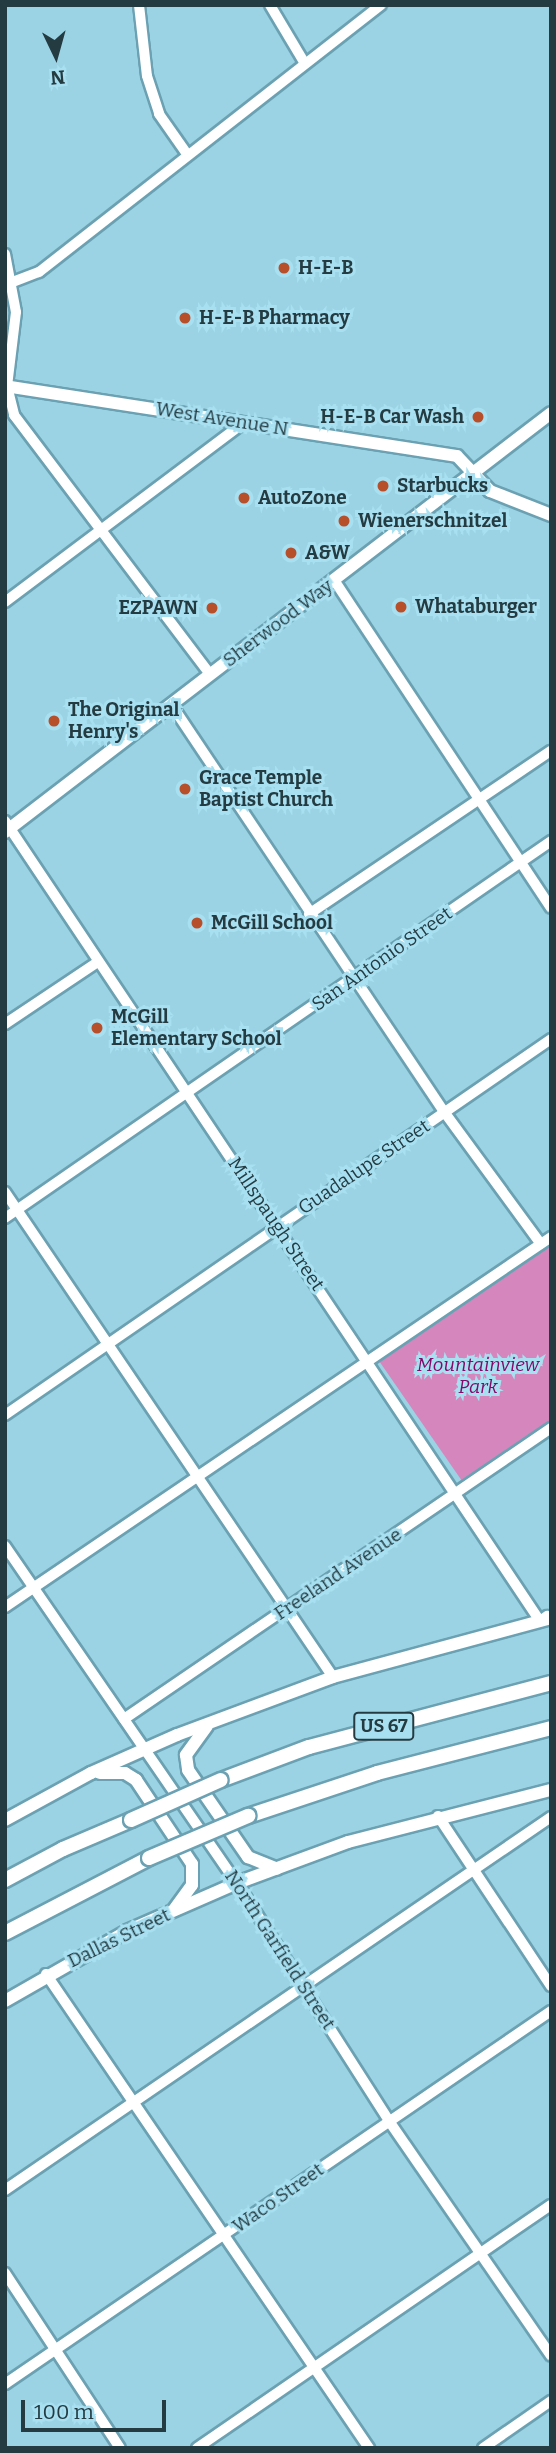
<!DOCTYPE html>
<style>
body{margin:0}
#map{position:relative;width:556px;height:2453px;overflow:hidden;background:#9bd3e4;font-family:Bitter,serif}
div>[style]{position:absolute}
.green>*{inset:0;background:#d587bd}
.roads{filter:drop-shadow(2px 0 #6ba1b2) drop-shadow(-2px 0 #6ba1b2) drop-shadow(0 2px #6ba1b2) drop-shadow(0 -2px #6ba1b2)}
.minor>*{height:10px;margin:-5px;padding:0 5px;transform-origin:5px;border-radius:5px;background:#fff}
.major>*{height:12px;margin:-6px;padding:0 6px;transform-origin:6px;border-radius:6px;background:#fff}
.highway>*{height:14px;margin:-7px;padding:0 7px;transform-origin:7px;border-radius:7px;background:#fff}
.bridges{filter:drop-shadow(2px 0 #6ba1b2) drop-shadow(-2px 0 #6ba1b2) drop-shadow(0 2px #6ba1b2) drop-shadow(0 -2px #6ba1b2)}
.highway-bridge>*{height:14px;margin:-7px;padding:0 7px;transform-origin:7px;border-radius:7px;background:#fff}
.dots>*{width:19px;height:19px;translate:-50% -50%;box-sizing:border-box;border:4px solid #a8e0f1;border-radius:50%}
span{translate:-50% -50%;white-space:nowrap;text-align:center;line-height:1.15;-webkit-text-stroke:6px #a8e0f1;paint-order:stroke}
.shield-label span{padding:2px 5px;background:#a8e0f1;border:2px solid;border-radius:5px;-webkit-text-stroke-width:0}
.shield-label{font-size:18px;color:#243b42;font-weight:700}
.poi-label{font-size:19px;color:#243b42;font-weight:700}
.left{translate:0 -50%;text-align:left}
.right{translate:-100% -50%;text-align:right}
.street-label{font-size:19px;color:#243b42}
.park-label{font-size:19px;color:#820b6a;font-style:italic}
.frame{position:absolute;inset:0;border:7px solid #243b42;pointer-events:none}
.north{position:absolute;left:21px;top:21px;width:70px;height:70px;-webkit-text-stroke:5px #a8e0f1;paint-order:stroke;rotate:175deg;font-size:19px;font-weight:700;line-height:28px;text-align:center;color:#243b42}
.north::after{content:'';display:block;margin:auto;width:24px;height:32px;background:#243b42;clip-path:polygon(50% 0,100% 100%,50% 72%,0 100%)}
.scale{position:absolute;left:21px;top:2400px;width:145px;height:32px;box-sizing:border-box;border:4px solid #243b42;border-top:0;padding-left:9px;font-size:21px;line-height:24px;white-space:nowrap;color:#243b42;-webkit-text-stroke:5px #a8e0f1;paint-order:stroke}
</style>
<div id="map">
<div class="green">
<div style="clip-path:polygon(551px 1239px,551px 1421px,462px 1481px,377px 1358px)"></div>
</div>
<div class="roads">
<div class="minor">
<div style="left:139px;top:5px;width:71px;rotate:83.6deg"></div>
<div style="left:147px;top:76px;width:40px;rotate:72deg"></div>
<div style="left:159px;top:114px;width:49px;rotate:55deg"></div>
<div style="left:270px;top:5px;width:66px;rotate:59.2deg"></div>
<div style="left:5px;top:254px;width:59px;rotate:79.3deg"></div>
<div style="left:16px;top:312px;width:75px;rotate:96.9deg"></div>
<div style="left:7px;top:386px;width:30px;rotate:76deg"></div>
<div style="left:14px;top:415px;width:325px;rotate:52.9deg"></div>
<div style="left:10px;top:283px;width:31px;rotate:-21deg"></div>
<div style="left:39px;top:272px;width:434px;rotate:-38deg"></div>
<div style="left:334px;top:580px;width:393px;rotate:56.5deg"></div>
<div style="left:5px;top:602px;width:298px;rotate:-36.9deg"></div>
<div style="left:171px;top:704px;width:492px;rotate:56.2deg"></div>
<div style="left:445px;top:1113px;width:162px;rotate:53.8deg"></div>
<div style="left:5px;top:821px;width:962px;rotate:56.23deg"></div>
<div style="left:540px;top:1621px;width:9px;rotate:-36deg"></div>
<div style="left:309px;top:914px;width:292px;rotate:-34deg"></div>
<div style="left:5px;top:1024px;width:110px;rotate:-33.8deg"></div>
<div style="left:5px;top:1192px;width:585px;rotate:55.93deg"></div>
<div style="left:5px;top:1218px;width:664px;rotate:-34.62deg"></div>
<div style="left:5px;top:1415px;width:663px;rotate:-34.55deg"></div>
<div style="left:5px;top:1546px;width:409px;rotate:55.5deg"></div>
<div style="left:237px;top:1883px;width:282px;rotate:57.4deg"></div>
<div style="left:389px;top:2121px;width:285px;rotate:55.4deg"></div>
<div style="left:5px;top:1607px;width:660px;rotate:-34.12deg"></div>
<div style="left:124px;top:1719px;width:517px;rotate:-34.27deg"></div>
<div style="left:438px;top:1816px;width:204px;rotate:56.4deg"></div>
<div style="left:46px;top:1974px;width:574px;rotate:55.73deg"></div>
<div style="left:5px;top:2190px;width:661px;rotate:-34.34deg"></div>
<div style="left:5px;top:2273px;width:209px;rotate:56.7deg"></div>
<div style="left:5px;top:2384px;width:661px;rotate:-34.34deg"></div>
<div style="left:197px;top:2448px;width:429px;rotate:-34.5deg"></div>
<div style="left:483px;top:2448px;width:83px;rotate:-34.7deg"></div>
</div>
<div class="major">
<div style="left:5px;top:386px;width:457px;rotate:8.8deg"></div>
<div style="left:457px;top:456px;width:48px;rotate:46.7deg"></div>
<div style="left:490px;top:491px;width:66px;rotate:21.5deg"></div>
<div style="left:5px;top:832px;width:688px;rotate:-37.5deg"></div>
<div style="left:207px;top:1726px;width:36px;rotate:126deg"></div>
<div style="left:186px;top:1755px;width:15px;rotate:82deg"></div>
<div style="left:188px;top:1770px;width:106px;rotate:55.4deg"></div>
<div style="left:248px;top:1857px;width:31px;rotate:22deg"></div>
<div style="left:100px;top:1773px;width:25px"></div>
<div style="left:125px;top:1773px;width:13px;rotate:32deg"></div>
<div style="left:136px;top:1780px;width:101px;rotate:56.3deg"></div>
<div style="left:192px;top:1864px;width:21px;rotate:90deg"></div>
<div style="left:192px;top:1885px;width:31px;rotate:126deg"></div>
<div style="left:5px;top:1820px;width:98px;rotate:-28.7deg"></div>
<div style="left:91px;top:1773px;width:94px;rotate:-23.8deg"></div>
<div style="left:177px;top:1735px;width:166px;rotate:-20.4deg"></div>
<div style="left:333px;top:1677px;width:226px;rotate:-15.1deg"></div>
<div style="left:5px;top:2001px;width:141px;rotate:-29.8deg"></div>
<div style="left:127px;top:1931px;width:120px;rotate:-23.6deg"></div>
<div style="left:237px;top:1883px;width:118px;rotate:-20.3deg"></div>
<div style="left:348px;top:1842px;width:210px;rotate:-14.4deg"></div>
</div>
<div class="highway">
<div style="left:221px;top:1780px;width:94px;rotate:-20.6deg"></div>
<div style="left:309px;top:1747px;width:250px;rotate:-14.8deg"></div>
<div style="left:248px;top:1816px;width:136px;rotate:-18.4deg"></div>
<div style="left:377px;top:1773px;width:180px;rotate:-14.5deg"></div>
<div style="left:5px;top:1880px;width:66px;rotate:-28.1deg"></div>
<div style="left:63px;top:1849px;width:74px;rotate:-23.1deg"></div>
<div style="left:5px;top:1933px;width:162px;rotate:-27.5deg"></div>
</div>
</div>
<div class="bridges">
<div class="highway-bridge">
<div style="left:131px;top:1820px;width:98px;rotate:-24deg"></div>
<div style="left:149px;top:1858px;width:108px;rotate:-23deg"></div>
</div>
</div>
<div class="dots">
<div style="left:284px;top:268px;background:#b74f2b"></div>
<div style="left:185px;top:318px;background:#b74f2b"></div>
<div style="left:478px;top:417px;background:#b74f2b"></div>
<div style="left:383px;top:486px;background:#b74f2b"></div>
<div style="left:244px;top:498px;background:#b74f2b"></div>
<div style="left:344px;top:521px;background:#b74f2b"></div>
<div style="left:291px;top:553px;background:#b74f2b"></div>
<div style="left:401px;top:607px;background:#b74f2b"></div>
<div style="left:212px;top:608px;background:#b74f2b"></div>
<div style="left:54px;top:721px;background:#b74f2b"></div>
<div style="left:185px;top:789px;background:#b74f2b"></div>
<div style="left:197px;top:923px;background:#b74f2b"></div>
<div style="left:97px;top:1028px;background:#b74f2b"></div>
</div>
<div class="shield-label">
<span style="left:384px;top:1726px">US 67</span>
</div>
<div class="poi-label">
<span class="left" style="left:298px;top:268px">H-E-B</span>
<span class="left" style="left:199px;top:318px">H-E-B Pharmacy</span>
<span class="right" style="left:464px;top:417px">H-E-B Car Wash</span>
<span class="left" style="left:397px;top:486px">Starbucks</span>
<span class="left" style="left:258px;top:498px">AutoZone</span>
<span class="left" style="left:358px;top:521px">Wienerschnitzel</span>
<span class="left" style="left:305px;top:553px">A&amp;W</span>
<span class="left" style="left:415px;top:607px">Whataburger</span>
<span class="right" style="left:198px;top:608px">EZPAWN</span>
<span class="left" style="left:68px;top:721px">The Original<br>Henry's</span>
<span class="left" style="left:199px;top:789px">Grace Temple<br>Baptist Church</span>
<span class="left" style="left:211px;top:923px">McGill School</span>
<span class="left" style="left:111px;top:1028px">McGill<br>Elementary School</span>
</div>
<div class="street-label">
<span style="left:222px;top:419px;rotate:9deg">West Avenue N</span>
<span style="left:278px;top:623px;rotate:-37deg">Sherwood Way</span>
<span style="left:382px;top:959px;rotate:-35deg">San Antonio Street</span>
<span style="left:364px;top:1167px;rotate:-34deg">Guadalupe Street</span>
<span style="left:276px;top:1224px;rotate:56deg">Millspaugh Street</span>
<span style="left:338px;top:1574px;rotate:-34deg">Freeland Avenue</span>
<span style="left:119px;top:1938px;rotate:-26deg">Dallas Street</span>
<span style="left:280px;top:1950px;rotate:57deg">North Garfield Street</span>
<span style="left:278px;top:2198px;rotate:-35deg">Waco Street</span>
</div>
<div class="park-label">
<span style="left:478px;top:1376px">Mountainview<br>Park</span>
</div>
<div class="frame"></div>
<div class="north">N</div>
<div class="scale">100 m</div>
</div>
